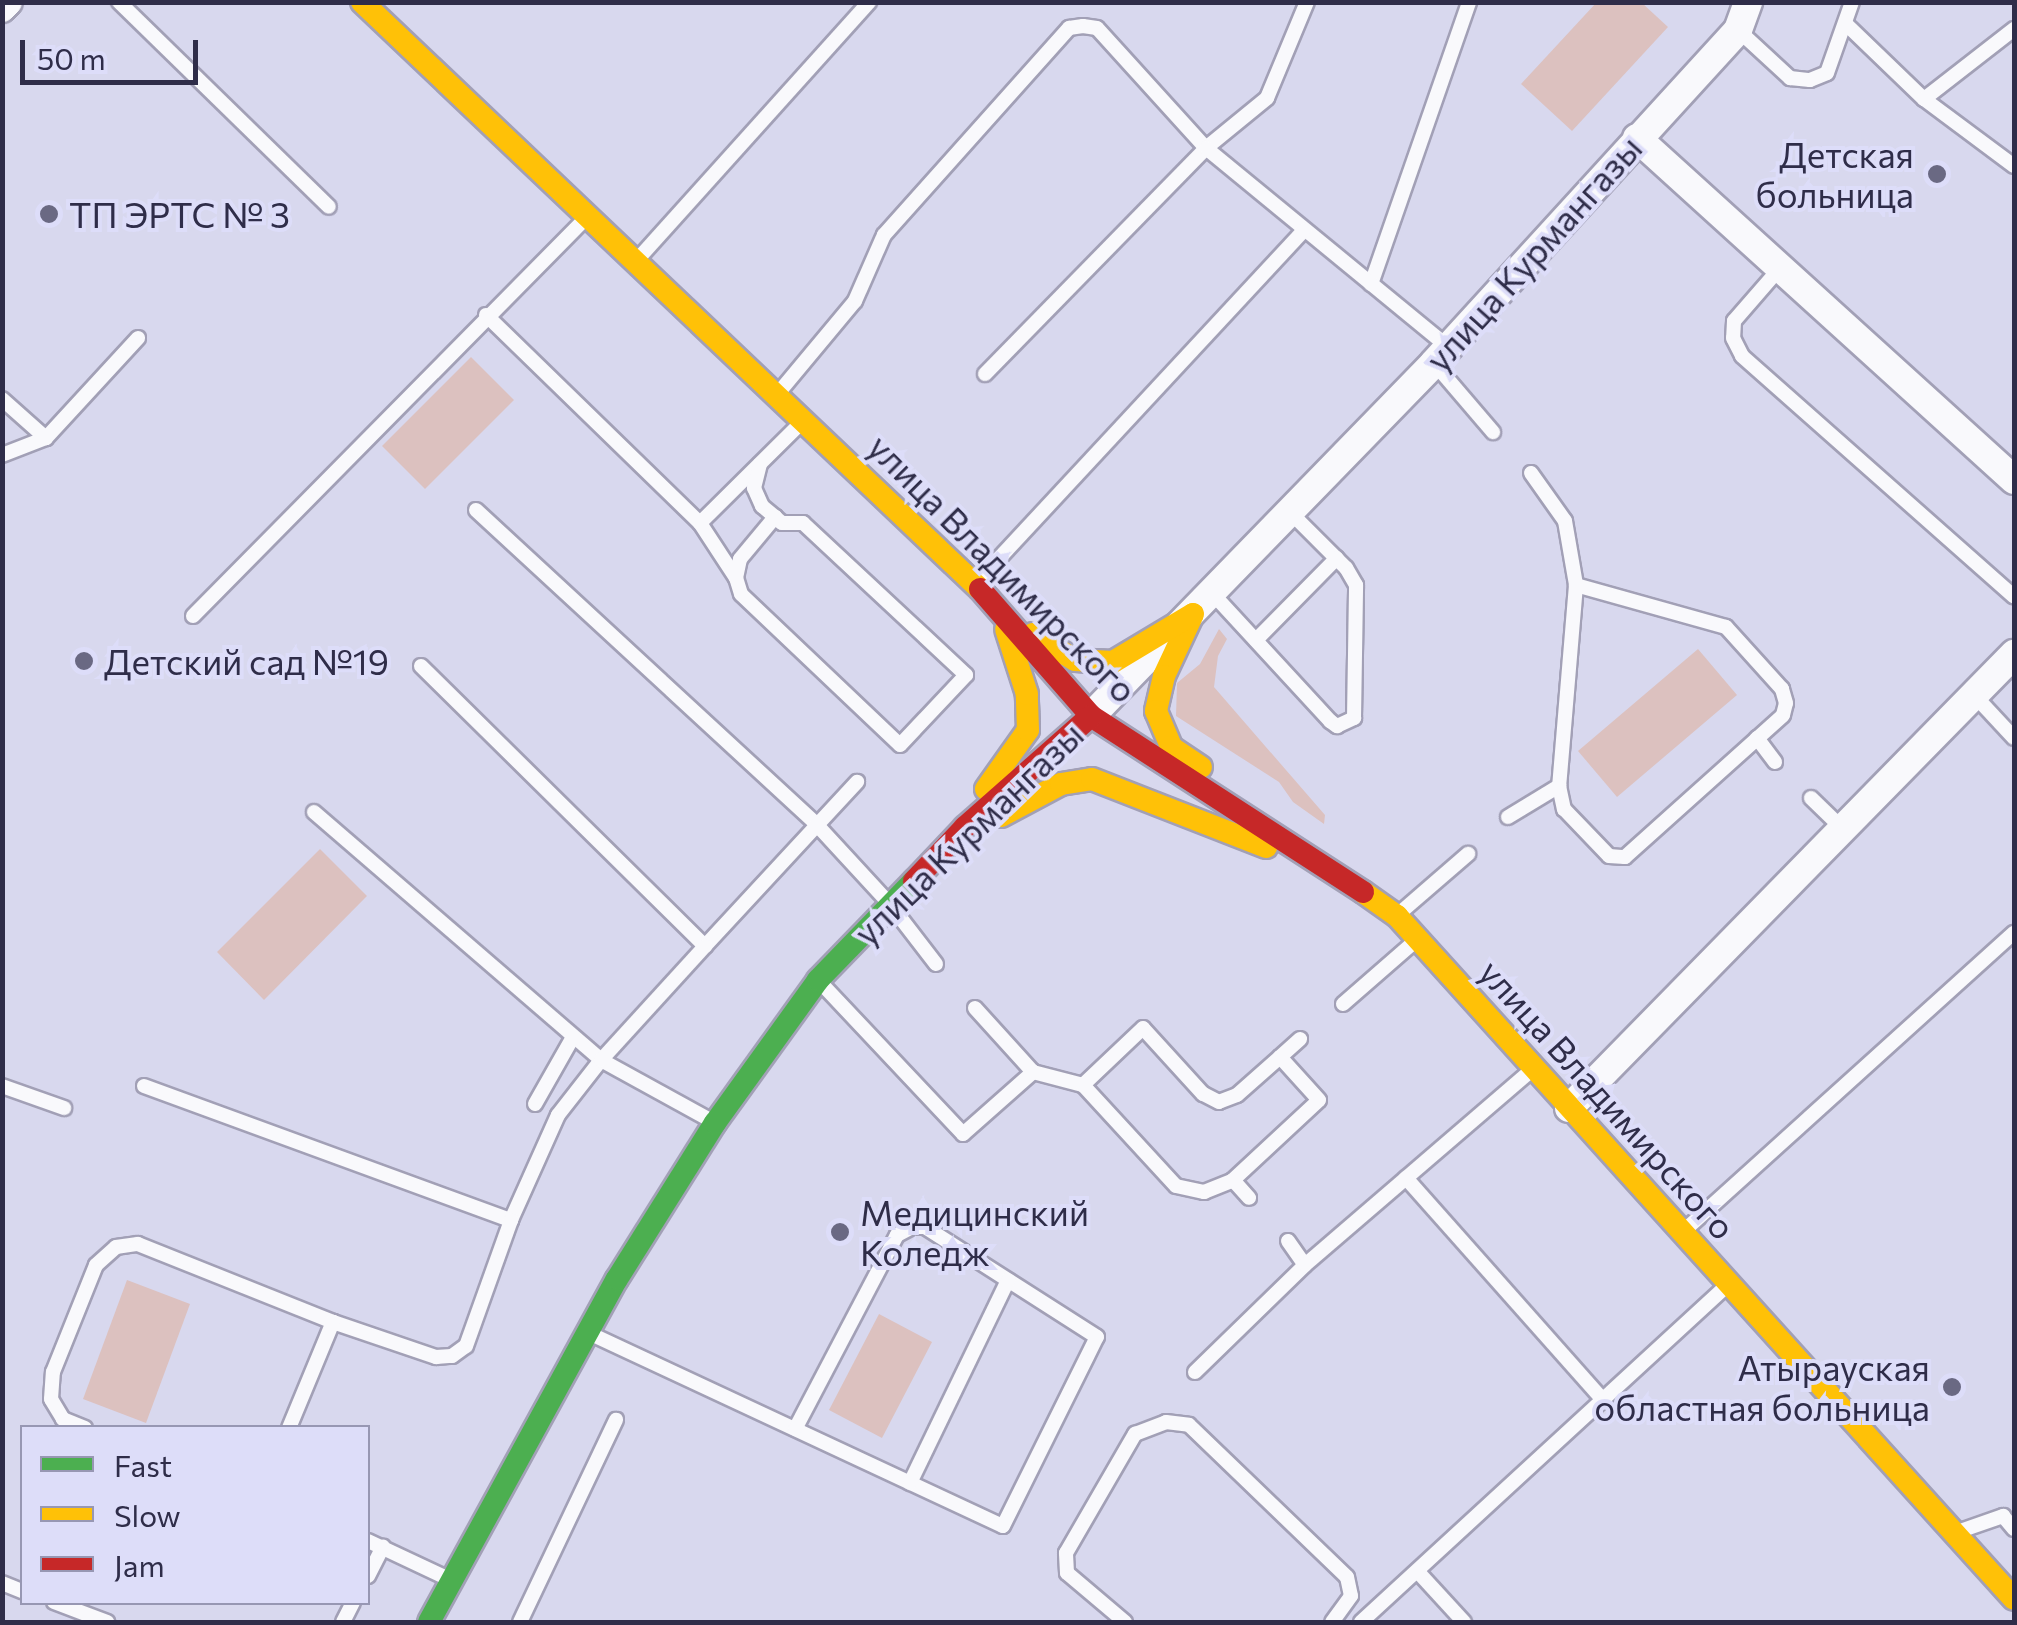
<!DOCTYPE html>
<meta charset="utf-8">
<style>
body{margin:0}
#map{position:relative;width:2017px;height:1625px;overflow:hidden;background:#d8d8ee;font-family:Commissioner,sans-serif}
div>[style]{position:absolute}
.green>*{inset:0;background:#dcc1bf}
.roads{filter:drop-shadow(2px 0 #a2a0b6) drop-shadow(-2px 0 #a2a0b6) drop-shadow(0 2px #a2a0b6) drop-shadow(0 -2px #a2a0b6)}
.lane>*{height:14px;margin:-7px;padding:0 7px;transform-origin:7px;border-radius:7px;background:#f9f9fc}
.street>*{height:28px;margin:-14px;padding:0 14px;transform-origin:14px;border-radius:14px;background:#f9f9fc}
.fast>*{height:22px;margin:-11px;padding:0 11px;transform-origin:11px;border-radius:11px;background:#4caf50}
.slow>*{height:22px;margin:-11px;padding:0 11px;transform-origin:11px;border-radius:11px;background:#ffc107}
.jam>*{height:22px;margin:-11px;padding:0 11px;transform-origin:11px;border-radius:11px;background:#c62828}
.dots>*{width:28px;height:28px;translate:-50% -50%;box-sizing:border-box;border:5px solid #ddddf9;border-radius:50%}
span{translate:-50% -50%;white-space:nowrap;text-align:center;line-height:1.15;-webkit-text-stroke:8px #ddddf9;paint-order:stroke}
.poi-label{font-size:35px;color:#2f2d49}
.right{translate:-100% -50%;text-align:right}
.left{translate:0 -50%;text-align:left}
.street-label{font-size:35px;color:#2f2d49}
.frame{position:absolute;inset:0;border:5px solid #2f2d49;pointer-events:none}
.legend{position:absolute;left:20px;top:1425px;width:350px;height:180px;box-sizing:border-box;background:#ddddf9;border:2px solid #9797b3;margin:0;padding:12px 18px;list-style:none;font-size:30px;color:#2f2d49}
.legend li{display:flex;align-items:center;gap:20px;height:50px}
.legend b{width:50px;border:2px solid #9797b3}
.scale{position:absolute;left:20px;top:40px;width:178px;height:45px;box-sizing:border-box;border:5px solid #2f2d49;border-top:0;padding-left:12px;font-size:30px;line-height:35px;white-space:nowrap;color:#2f2d49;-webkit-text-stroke:8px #ddddf9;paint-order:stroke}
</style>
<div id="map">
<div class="green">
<div style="clip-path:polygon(1596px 3px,1642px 3px,1668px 27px,1572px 131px,1521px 84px)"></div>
<div style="clip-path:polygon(471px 357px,514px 400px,425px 489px,382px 446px)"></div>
<div style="clip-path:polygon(1219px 629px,1227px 639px,1218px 656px,1214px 687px,1325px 815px,1324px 824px,1293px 802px,1279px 782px,1176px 716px,1177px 683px,1200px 664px)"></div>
<div style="clip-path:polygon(1698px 649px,1737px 695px,1617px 797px,1578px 751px)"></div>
<div style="clip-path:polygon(320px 849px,367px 896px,264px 1000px,217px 952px)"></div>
<div style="clip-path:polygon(127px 1280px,190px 1304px,146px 1423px,83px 1399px)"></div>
<div style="clip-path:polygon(879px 1314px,932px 1342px,882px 1438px,829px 1410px)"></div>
</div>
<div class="roads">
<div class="lane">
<div style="left:119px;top:2px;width:293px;rotate:44.3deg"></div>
<div style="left:1847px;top:25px;width:107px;rotate:43.9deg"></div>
<div style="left:1924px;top:99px;width:112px;rotate:36.7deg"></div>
<div style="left:1738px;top:30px;width:71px;rotate:42.7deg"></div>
<div style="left:1790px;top:78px;width:20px;rotate:6deg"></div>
<div style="left:1810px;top:80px;width:18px;rotate:-22deg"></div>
<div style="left:1827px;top:73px;width:75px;rotate:-70.6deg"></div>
<div style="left:1924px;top:99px;width:114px;rotate:-37.9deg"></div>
<div style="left:637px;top:260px;width:347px;rotate:-48deg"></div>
<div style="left:1780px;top:268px;width:70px;rotate:131deg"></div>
<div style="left:1734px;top:321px;width:17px;rotate:93deg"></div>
<div style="left:1733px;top:338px;width:20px;rotate:63deg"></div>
<div style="left:1742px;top:356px;width:363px;rotate:41.5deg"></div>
<div style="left:1371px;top:284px;width:299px;rotate:-70.8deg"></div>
<div style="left:486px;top:315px;width:298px;rotate:44.2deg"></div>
<div style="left:700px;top:523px;width:141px;rotate:-44.7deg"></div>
<div style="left:1434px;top:363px;width:91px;rotate:49.5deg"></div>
<div style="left:985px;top:374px;width:316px;rotate:-45.6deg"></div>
<div style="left:1206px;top:148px;width:79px;rotate:-39.3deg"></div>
<div style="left:1267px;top:98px;width:104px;rotate:-67.4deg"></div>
<div style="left:780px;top:391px;width:117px;rotate:-50.2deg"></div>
<div style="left:855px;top:301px;width:72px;rotate:-66.3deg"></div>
<div style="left:884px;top:235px;width:278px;rotate:-48.2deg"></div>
<div style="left:1069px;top:28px;width:14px;rotate:-8deg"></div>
<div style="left:1083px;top:26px;width:14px;rotate:8deg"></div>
<div style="left:1097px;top:28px;width:162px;rotate:47.8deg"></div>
<div style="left:1206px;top:148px;width:312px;rotate:39.4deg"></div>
<div style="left:2px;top:399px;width:59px;rotate:41.6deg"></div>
<div style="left:46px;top:438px;width:136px;rotate:-47.4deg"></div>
<div style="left:2px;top:455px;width:47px;rotate:-21.1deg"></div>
<div style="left:760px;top:464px;width:25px;rotate:104deg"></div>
<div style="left:754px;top:488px;width:20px;rotate:66deg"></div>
<div style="left:762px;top:506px;width:17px;rotate:40deg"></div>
<div style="left:775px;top:517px;width:9px;rotate:41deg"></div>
<div style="left:782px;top:523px;width:21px"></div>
<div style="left:803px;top:523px;width:223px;rotate:43deg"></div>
<div style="left:966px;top:675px;width:96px;rotate:133.3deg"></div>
<div style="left:900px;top:745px;width:219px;rotate:-136.5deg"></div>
<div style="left:741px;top:594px;width:17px;rotate:-107deg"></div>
<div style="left:736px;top:578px;width:19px;rotate:-78deg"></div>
<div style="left:740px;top:559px;width:55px;rotate:-50.2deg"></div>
<div style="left:1531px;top:473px;width:59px;rotate:54.7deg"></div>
<div style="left:1565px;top:521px;width:65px;rotate:80.2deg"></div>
<div style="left:1576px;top:585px;width:202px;rotate:94.8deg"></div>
<div style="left:1559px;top:786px;width:24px;rotate:78deg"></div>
<div style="left:1564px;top:809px;width:65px;rotate:46.2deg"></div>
<div style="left:1609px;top:856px;width:16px;rotate:4deg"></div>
<div style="left:1625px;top:857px;width:212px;rotate:-41.9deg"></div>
<div style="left:1783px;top:715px;width:12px;rotate:-76deg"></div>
<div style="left:1786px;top:703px;width:15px;rotate:-106deg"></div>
<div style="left:1782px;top:689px;width:84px;rotate:-132.1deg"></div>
<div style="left:1726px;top:627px;width:156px;rotate:-164.4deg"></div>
<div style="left:476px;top:510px;width:464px;rotate:42.7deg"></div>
<div style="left:817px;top:825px;width:106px;rotate:47.3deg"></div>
<div style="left:889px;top:903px;width:77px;rotate:52.4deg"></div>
<div style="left:700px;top:523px;width:66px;rotate:56.8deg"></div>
<div style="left:978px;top:581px;width:479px;rotate:-47.1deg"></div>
<div style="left:1213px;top:594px;width:173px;rotate:47.3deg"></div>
<div style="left:1330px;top:721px;width:9px;rotate:36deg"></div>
<div style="left:1337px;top:726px;width:19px;rotate:-25deg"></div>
<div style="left:1354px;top:718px;width:133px;rotate:-89.1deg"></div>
<div style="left:1356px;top:585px;width:20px;rotate:-120deg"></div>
<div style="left:1346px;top:568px;width:78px;rotate:-135deg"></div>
<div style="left:193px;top:616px;width:557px;rotate:-45.36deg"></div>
<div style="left:1256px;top:640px;width:115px;rotate:-45.4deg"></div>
<div style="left:421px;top:666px;width:399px;rotate:44.6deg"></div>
<div style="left:705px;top:946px;width:224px;rotate:-47.2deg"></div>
<div style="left:1975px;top:696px;width:57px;rotate:47.1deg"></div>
<div style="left:1757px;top:738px;width:30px;rotate:53deg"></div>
<div style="left:1811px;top:798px;width:46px;rotate:44.1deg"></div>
<div style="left:314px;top:812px;width:379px;rotate:40.8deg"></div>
<div style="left:601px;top:1060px;width:124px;rotate:28.8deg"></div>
<div style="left:1508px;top:817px;width:60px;rotate:-31.3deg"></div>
<div style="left:1401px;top:912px;width:89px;rotate:-40.9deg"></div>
<div style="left:819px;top:981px;width:210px;rotate:46.7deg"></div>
<div style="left:963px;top:1134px;width:94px;rotate:-41.5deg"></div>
<div style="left:1343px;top:1004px;width:94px;rotate:-41.1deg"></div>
<div style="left:975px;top:1008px;width:86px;rotate:47.8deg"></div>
<div style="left:1033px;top:1072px;width:52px;rotate:14.6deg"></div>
<div style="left:1083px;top:1085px;width:137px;rotate:47.4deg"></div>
<div style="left:1176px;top:1186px;width:29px;rotate:12deg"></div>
<div style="left:1204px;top:1192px;width:31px;rotate:-22deg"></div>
<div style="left:1233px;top:1180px;width:117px;rotate:-42.9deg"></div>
<div style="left:1319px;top:1100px;width:58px;rotate:-132.2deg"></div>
<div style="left:1280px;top:1057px;width:57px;rotate:138.5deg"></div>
<div style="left:1237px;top:1095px;width:19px;rotate:159deg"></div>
<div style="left:1219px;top:1102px;width:18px;rotate:-153deg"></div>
<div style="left:1203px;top:1094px;width:89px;rotate:-132.3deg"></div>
<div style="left:1143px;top:1028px;width:83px;rotate:136.5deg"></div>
<div style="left:1280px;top:1057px;width:27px;rotate:-42deg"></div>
<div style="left:2px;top:1086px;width:66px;rotate:19.5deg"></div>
<div style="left:144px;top:1086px;width:391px;rotate:20.1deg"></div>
<div style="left:511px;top:1220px;width:115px;rotate:-65.9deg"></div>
<div style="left:558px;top:1115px;width:70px;rotate:-52deg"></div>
<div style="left:601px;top:1060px;width:154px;rotate:-47.6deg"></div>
<div style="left:535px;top:1104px;width:77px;rotate:-60.4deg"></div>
<div style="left:1406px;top:1178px;width:295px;rotate:48.4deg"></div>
<div style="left:1233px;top:1180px;width:24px;rotate:48deg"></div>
<div style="left:1686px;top:1229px;width:442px;rotate:-42.1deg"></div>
<div style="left:1288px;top:1241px;width:29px;rotate:55deg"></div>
<div style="left:593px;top:1335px;width:452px;rotate:25deg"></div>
<div style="left:1003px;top:1526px;width:211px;rotate:-63.6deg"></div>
<div style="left:1097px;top:1337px;width:204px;rotate:-147.4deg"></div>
<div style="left:925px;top:1227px;width:13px;rotate:180deg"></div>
<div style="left:912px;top:1227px;width:17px;rotate:152deg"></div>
<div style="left:897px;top:1235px;width:219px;rotate:117.7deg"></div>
<div style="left:1195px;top:1372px;width:153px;rotate:-44.2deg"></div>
<div style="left:1305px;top:1265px;width:301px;rotate:-40.7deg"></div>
<div style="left:85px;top:1428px;width:24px;rotate:-158deg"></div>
<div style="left:63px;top:1419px;width:23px;rotate:-121deg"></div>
<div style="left:51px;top:1399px;width:27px;rotate:-86deg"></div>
<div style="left:53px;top:1372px;width:115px;rotate:-68.1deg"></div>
<div style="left:96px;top:1265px;width:27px;rotate:-42deg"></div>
<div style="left:116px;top:1247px;width:22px;rotate:-8deg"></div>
<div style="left:138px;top:1244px;width:210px;rotate:21.8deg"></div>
<div style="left:333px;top:1322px;width:109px;rotate:18.8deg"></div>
<div style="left:436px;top:1357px;width:16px;rotate:-4deg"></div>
<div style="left:452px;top:1356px;width:17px;rotate:-36deg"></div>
<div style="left:466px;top:1346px;width:134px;rotate:-70.3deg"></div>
<div style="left:289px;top:1428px;width:115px;rotate:-67.5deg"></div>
<div style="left:910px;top:1483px;width:225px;rotate:-64.2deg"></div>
<div style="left:1960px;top:1531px;width:46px;rotate:-19.2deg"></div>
<div style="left:2003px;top:1516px;width:17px;rotate:50deg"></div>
<div style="left:368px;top:1541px;width:92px;rotate:25.2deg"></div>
<div style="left:1418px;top:1572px;width:68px;rotate:47.4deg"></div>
<div style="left:368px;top:1576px;width:33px;rotate:-63deg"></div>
<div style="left:2px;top:1583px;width:22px;rotate:22deg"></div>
<div style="left:54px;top:1602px;width:57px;rotate:20.7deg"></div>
<div style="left:343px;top:1622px;width:22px;rotate:-63deg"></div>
<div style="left:520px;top:1622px;width:224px;rotate:-64.6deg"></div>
<div style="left:1125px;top:1622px;width:76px;rotate:-139.8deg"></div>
<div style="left:1067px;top:1573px;width:20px;rotate:-93deg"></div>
<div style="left:1066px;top:1553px;width:138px;rotate:-59.9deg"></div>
<div style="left:1135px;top:1434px;width:33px;rotate:-21deg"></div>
<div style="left:1166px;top:1422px;width:23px;rotate:7deg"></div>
<div style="left:1189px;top:1425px;width:219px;rotate:43.9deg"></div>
<div style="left:1347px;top:1577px;width:19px;rotate:78deg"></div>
<div style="left:1351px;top:1596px;width:32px;rotate:126deg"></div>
<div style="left:1361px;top:1622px;width:499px;rotate:-42.6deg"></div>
</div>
<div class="street">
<div style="left:2px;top:8px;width:8px;rotate:-45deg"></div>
<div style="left:1637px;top:138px;width:509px;rotate:42.21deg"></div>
<div style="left:1091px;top:716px;width:492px;rotate:-45.8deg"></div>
<div style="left:1434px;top:363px;width:451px;rotate:-47.6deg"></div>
<div style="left:1738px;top:30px;width:30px;rotate:-70deg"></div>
<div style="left:1569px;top:1108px;width:636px;rotate:-45.57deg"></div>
</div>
<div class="fast">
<div style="left:429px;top:1622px;width:391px;rotate:-61.3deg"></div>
<div style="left:617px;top:1279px;width:184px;rotate:-57.9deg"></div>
<div style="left:715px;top:1123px;width:176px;rotate:-54.2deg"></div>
<div style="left:818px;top:980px;width:138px;rotate:-45.9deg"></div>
</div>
<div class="slow">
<div style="left:362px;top:2px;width:852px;rotate:43.53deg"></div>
<div style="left:1193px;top:614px;width:68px;rotate:115.1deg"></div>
<div style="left:1164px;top:676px;width:36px;rotate:103deg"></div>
<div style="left:1156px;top:711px;width:39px;rotate:67deg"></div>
<div style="left:1171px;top:747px;width:36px;rotate:34deg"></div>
<div style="left:1033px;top:634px;width:49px;rotate:31.8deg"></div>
<div style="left:1075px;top:660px;width:38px;rotate:3deg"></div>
<div style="left:1113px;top:662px;width:93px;rotate:-31deg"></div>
<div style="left:986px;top:789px;width:72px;rotate:-54.6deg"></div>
<div style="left:1028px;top:730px;width:36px;rotate:-92deg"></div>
<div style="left:1027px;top:694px;width:68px;rotate:-107.9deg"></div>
<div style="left:1001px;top:816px;width:68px;rotate:-28.1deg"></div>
<div style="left:1061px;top:784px;width:31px;rotate:-9deg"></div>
<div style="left:1092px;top:779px;width:187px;rotate:21.3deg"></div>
<div style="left:1363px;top:892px;width:42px;rotate:35.2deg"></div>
<div style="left:1397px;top:916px;width:920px;rotate:47.91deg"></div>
</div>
<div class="jam">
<div style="left:980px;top:589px;width:169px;rotate:48.8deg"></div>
<div style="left:1091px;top:716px;width:324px;rotate:32.9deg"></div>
<div style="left:914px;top:881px;width:74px;rotate:-46.6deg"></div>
<div style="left:965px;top:827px;width:168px;rotate:-41.4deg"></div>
</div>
</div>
<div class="dots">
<div style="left:1937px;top:174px;background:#6a6983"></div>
<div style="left:49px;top:214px;background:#6a6983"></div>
<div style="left:84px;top:661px;background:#6a6983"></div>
<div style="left:840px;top:1232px;background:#6a6983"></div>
<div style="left:1952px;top:1387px;background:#6a6983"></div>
</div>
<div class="poi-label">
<span class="right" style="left:1914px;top:174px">Детская<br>больница</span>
<span class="left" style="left:69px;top:214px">ТП ЭРТС № 3</span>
<span class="left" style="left:104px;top:661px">Детский сад №19</span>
<span class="left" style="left:860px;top:1232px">Медицинский<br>Коледж</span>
<span class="right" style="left:1930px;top:1387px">Атырауская<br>областная больница</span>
</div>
<div class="street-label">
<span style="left:1533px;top:253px;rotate:-48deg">улица Курмангазы</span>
<span style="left:1003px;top:568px;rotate:45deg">улица Владимирского</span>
<span style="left:968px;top:833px;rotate:-44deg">улица Курмангазы</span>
<span style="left:1608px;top:1099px;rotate:48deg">улица Владимирского</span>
</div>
<div class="frame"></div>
<ul class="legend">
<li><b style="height:12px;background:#4caf50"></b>Fast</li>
<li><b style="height:12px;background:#ffc107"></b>Slow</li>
<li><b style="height:12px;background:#c62828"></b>Jam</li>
</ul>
<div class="scale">50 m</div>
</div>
